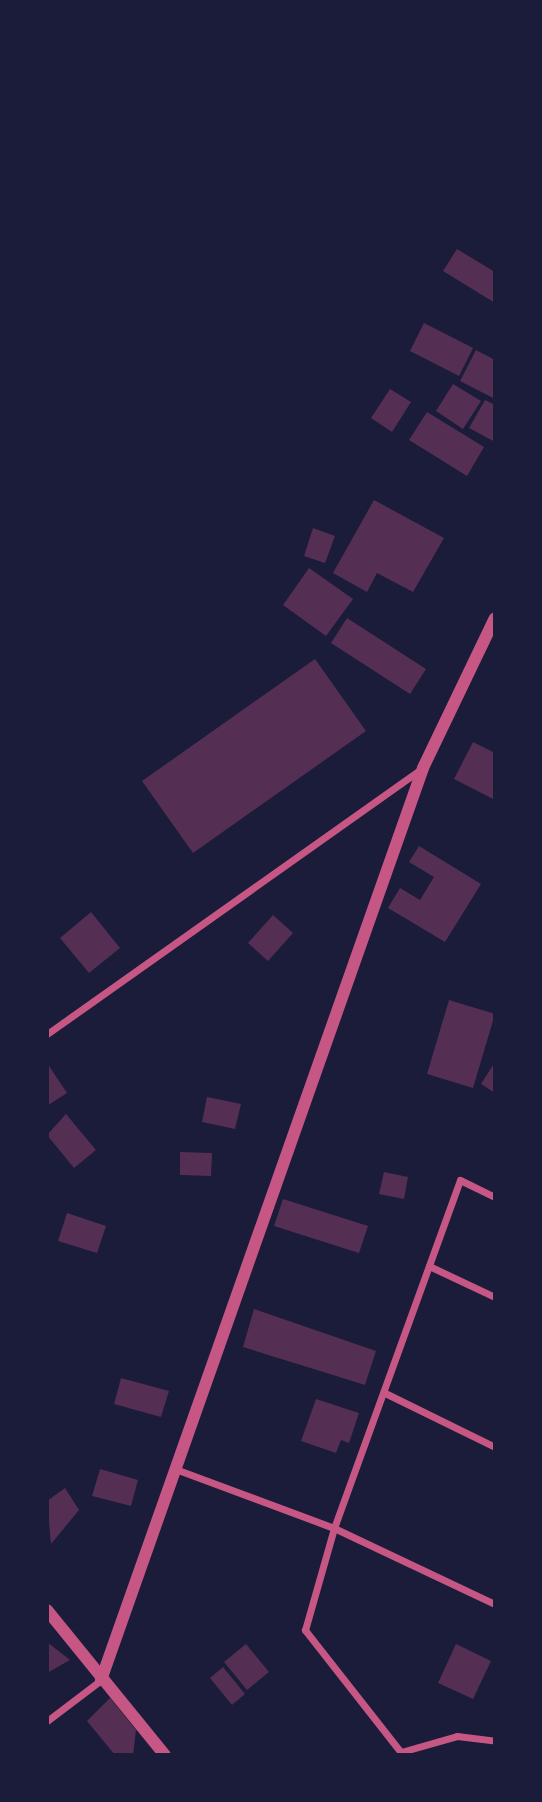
<!DOCTYPE html>
<style>
body{margin:0}
#map{position:relative;width:542px;height:1802px;overflow:hidden;background:#1b1b3a;font-family:Cabin,sans-serif}
div>[style]{position:absolute}
.building>*{inset:0;background:#542f53}
.minor>*{height:7px;margin:-3.5px;padding:0 3.5px;transform-origin:3.5px;border-radius:3.5px;background:#c65784}
.tertiary>*{height:12px;margin:-6px;padding:0 6px;transform-origin:6px;border-radius:6px;background:#c65784}
span{translate:-50% -50%;white-space:nowrap;text-align:center;line-height:1.15;-webkit-text-stroke:6px #1b1b3a;paint-order:stroke}
.frame{position:absolute;inset:0;border:49px solid #1b1b3a;pointer-events:none}
</style>
<div id="map">
<div class="building">
<div style="clip-path:polygon(457px 249px,495px 272px,495px 303px,443px 271px)"></div>
<div style="clip-path:polygon(424px 323px,473px 348px,459px 376px,410px 351px)"></div>
<div style="clip-path:polygon(476px 350px,495px 360px,495px 399px,460px 381px)"></div>
<div style="clip-path:polygon(453px 384px,481px 401px,463px 429px,436px 411px)"></div>
<div style="clip-path:polygon(390px 389px,411px 402px,392px 432px,371px 418px)"></div>
<div style="clip-path:polygon(485px 400px,495px 405px,495px 442px,469px 428px)"></div>
<div style="clip-path:polygon(427px 412px,484px 447px,467px 476px,409px 440px)"></div>
<div style="clip-path:polygon(374px 500px,444px 538px,413px 592px,377px 573px,367px 592px,333px 573px)"></div>
<div style="clip-path:polygon(313px 528px,335px 536px,325px 563px,304px 556px)"></div>
<div style="clip-path:polygon(309px 568px,353px 599px,326px 636px,283px 605px)"></div>
<div style="clip-path:polygon(347px 618px,426px 669px,410px 694px,331px 643px)"></div>
<div style="clip-path:polygon(315px 659px,366px 731px,193px 853px,142px 781px)"></div>
<div style="clip-path:polygon(473px 742px,495px 753px,495px 800px,454px 779px)"></div>
<div style="clip-path:polygon(419px 846px,481px 884px,445px 942px,388px 908px,400px 888px,420px 900px,434px 877px,409px 862px)"></div>
<div style="clip-path:polygon(91px 912px,120px 948px,89px 973px,60px 938px)"></div>
<div style="clip-path:polygon(273px 915px,293px 933px,268px 961px,248px 943px)"></div>
<div style="clip-path:polygon(449px 1000px,495px 1014px,473px 1088px,427px 1074px)"></div>
<div style="clip-path:polygon(495px 1062px,495px 1093px,481px 1084px)"></div>
<div style="clip-path:polygon(47px 1063px,67px 1093px,47px 1106px)"></div>
<div style="clip-path:polygon(207px 1097px,241px 1104px,235px 1129px,202px 1122px)"></div>
<div style="clip-path:polygon(66px 1114px,96px 1150px,74px 1168px,47px 1135px)"></div>
<div style="clip-path:polygon(180px 1152px,212px 1153px,211px 1176px,180px 1175px)"></div>
<div style="clip-path:polygon(384px 1172px,408px 1177px,404px 1199px,379px 1194px)"></div>
<div style="clip-path:polygon(283px 1199px,368px 1226px,359px 1253px,274px 1226px)"></div>
<div style="clip-path:polygon(67px 1213px,106px 1226px,97px 1253px,58px 1241px)"></div>
<div style="clip-path:polygon(254px 1309px,376px 1351px,365px 1385px,243px 1347px)"></div>
<div style="clip-path:polygon(121px 1378px,169px 1391px,161px 1417px,114px 1404px)"></div>
<div style="clip-path:polygon(316px 1399px,359px 1413px,349px 1443px,341px 1440px,336px 1453px,301px 1441px)"></div>
<div style="clip-path:polygon(100px 1469px,138px 1480px,131px 1506px,92px 1496px)"></div>
<div style="clip-path:polygon(65px 1488px,79px 1510px,51px 1544px,47px 1501px)"></div>
<div style="clip-path:polygon(47px 1642px,70px 1660px,47px 1673px)"></div>
<div style="clip-path:polygon(246px 1644px,269px 1672px,247px 1690px,224px 1662px)"></div>
<div style="clip-path:polygon(456px 1644px,491px 1661px,473px 1699px,438px 1683px)"></div>
<div style="clip-path:polygon(223px 1667px,245px 1694px,232px 1705px,210px 1678px)"></div>
<div style="clip-path:polygon(110px 1698px,136px 1730px,133px 1755px,115px 1755px,87px 1721px)"></div>
</div>
<div class="minor">
<div style="left:47px;top:1034px;width:457px;rotate:-35.3deg"></div>
<div style="left:429px;top:1266px;width:73px;rotate:25.2deg"></div>
<div style="left:387px;top:1394px;width:120px;rotate:26.1deg"></div>
<div style="left:178px;top:1470px;width:166px;rotate:20.4deg"></div>
<div style="left:334px;top:1528px;width:178px;rotate:25.3deg"></div>
<div style="left:47px;top:1721px;width:68px;rotate:-37.2deg"></div>
<div style="left:401px;top:1752px;width:58px;rotate:-15.9deg"></div>
<div style="left:457px;top:1736px;width:38px;rotate:7deg"></div>
<div style="left:403px;top:1755px;width:159px;rotate:-128.1deg"></div>
<div style="left:305px;top:1630px;width:106px;rotate:-74.1deg"></div>
<div style="left:334px;top:1528px;width:370px;rotate:-70.1deg"></div>
<div style="left:460px;top:1180px;width:39px;rotate:26deg"></div>
</div>
<div class="tertiary">
<div style="left:47px;top:1610px;width:187px;rotate:50.9deg"></div>
<div style="left:101px;top:1680px;width:967px;rotate:-70.55deg"></div>
<div style="left:423px;top:768px;width:166px;rotate:-64.4deg"></div>
</div>
<div class="frame"></div>
</div>
